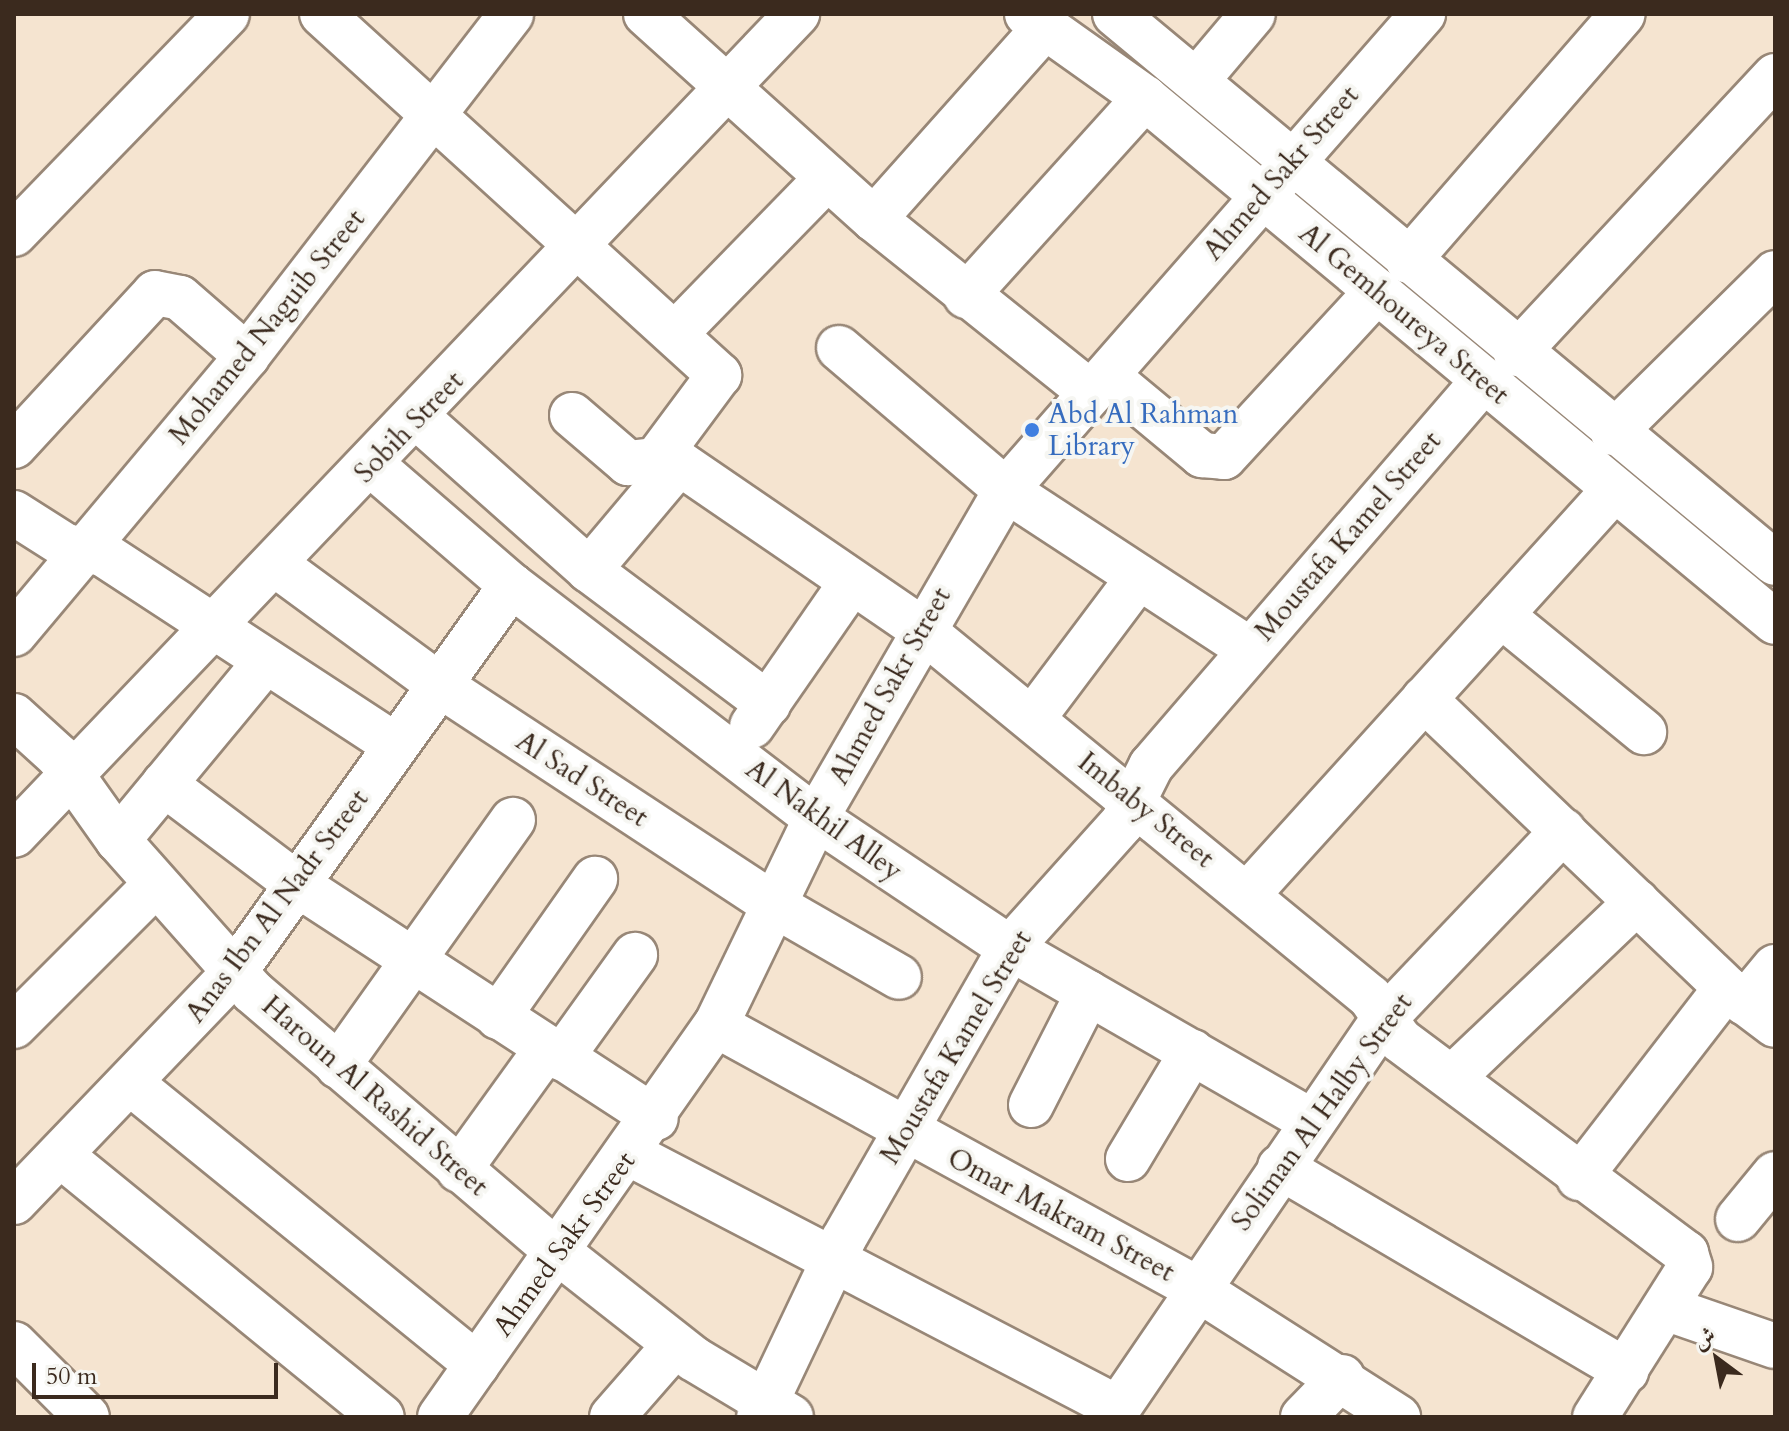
<!DOCTYPE html>
<meta charset="utf-8">
<style>
body{margin:0}
#map{position:relative;width:1789px;height:1431px;overflow:hidden;background:#f5e4d0;font-family:Cardo,Amiri,serif}
div>[style]{position:absolute}
.roads{filter:drop-shadow(2px 0 #988777) drop-shadow(-2px 0 #988777) drop-shadow(0 2px #988777) drop-shadow(0 -2px #988777)}
.minor>*{height:44px;margin:-22px;padding:0 22px;transform-origin:22px;border-radius:22px;background:#fff}
.major>*{height:44px;margin:-22px;padding:0 22px;transform-origin:22px;border-radius:22px;background:#fff}
.dots>*{width:22px;height:22px;translate:-50% -50%;box-sizing:border-box;border:4px solid #f6f6f2;border-radius:50%}
span{translate:-50% -50%;white-space:nowrap;text-align:center;line-height:1.15;-webkit-text-stroke:8px #f6f6f2;paint-order:stroke}
.street-label{font-size:28px;color:#3b2a1e}
.shop-label{font-size:28px;color:#366cbe}
.left{translate:0 -50%;text-align:left}
.frame{position:absolute;inset:0;border:16px solid #3b2a1e;pointer-events:none}
.north{position:absolute;left:1677px;top:1319px;width:80px;height:80px;-webkit-text-stroke:6px #f6f6f2;paint-order:stroke;rotate:328deg;font-size:22px;font-weight:700;line-height:32px;text-align:center;color:#3b2a1e}
.north::after{content:'';display:block;margin:auto;width:28px;height:36px;background:#3b2a1e;clip-path:polygon(50% 0,100% 100%,50% 72%,0 100%)}
.scale{position:absolute;left:32px;top:1363px;width:246px;height:36px;box-sizing:border-box;border:4px solid #3b2a1e;border-top:0;padding-left:10px;font-size:24px;line-height:28px;white-space:nowrap;color:#3b2a1e;-webkit-text-stroke:6px #f6f6f2;paint-order:stroke}
</style>
<div id="map">
<div class="roads">
<div class="minor">
<div style="left:322px;top:14px;width:537px;rotate:42.28deg"></div>
<div style="left:719px;top:375px;width:102px;rotate:126.6deg"></div>
<div style="left:646px;top:14px;width:307px;rotate:42deg"></div>
<div style="left:874px;top:219px;width:278px;rotate:38.7deg"></div>
<div style="left:1198px;top:79px;width:85px;rotate:-49.8deg"></div>
<div style="left:874px;top:219px;width:257px;rotate:-48.3deg"></div>
<div style="left:14px;top:234px;width:306px;rotate:-45.9deg"></div>
<div style="left:1408px;top:261px;width:327px;rotate:-49deg"></div>
<div style="left:966px;top:296px;width:267px;rotate:-47.9deg"></div>
<div style="left:675px;top:334px;width:218px;rotate:-45.7deg"></div>
<div style="left:839px;top:348px;width:219px;rotate:40.4deg"></div>
<div style="left:1006px;top:490px;width:290px;rotate:33.2deg"></div>
<div style="left:1516px;top:354px;width:380px;rotate:-47deg"></div>
<div style="left:1107px;top:376px;width:124px;rotate:39.7deg"></div>
<div style="left:1202px;top:455px;width:22px;rotate:5deg"></div>
<div style="left:1224px;top:457px;width:226px;rotate:-47.3deg"></div>
<div style="left:572px;top:415px;width:74px;rotate:40.6deg"></div>
<div style="left:628px;top:463px;width:44px;rotate:-6.5deg"></div>
<div style="left:672px;top:458px;width:301px;rotate:34.4deg"></div>
<div style="left:920px;top:628px;width:582px;rotate:39.35deg"></div>
<div style="left:1370px;top:997px;width:52px;rotate:55.1deg"></div>
<div style="left:1400px;top:1040px;width:357px;rotate:36.7deg"></div>
<div style="left:1686px;top:1253px;width:15px;rotate:74deg"></div>
<div style="left:1690px;top:1267px;width:178px;rotate:122.3deg"></div>
<div style="left:418px;top:418px;width:229px;rotate:41.6deg"></div>
<div style="left:589px;top:570px;width:224px;rotate:36.8deg"></div>
<div style="left:1613px;top:433px;width:228px;rotate:-44.6deg"></div>
<div style="left:14px;top:446px;width:208px;rotate:-47.3deg"></div>
<div style="left:155px;top:293px;width:25px;rotate:11deg"></div>
<div style="left:180px;top:298px;width:89px;rotate:40.9deg"></div>
<div style="left:373px;top:466px;width:182px;rotate:40.8deg"></div>
<div style="left:511px;top:585px;width:384px;rotate:37.4deg"></div>
<div style="left:816px;top:818px;width:234px;rotate:33.8deg"></div>
<div style="left:1010px;top:948px;width:347px;rotate:29.9deg"></div>
<div style="left:14px;top:513px;width:62px;rotate:32.4deg"></div>
<div style="left:66px;top:546px;width:38px;rotate:12deg"></div>
<div style="left:103px;top:554px;width:350px;rotate:33.2deg"></div>
<div style="left:276px;top:565px;width:205px;rotate:36.3deg"></div>
<div style="left:441px;top:686px;width:399px;rotate:33.3deg"></div>
<div style="left:774px;top:905px;width:144px;rotate:29.9deg"></div>
<div style="left:589px;top:570px;width:140px;rotate:-49.9deg"></div>
<div style="left:1501px;top:615px;width:185px;rotate:39.3deg"></div>
<div style="left:14px;top:634px;width:363px;rotate:-50deg"></div>
<div style="left:247px;top:356px;width:432px;rotate:-52.3deg"></div>
<div style="left:1424px;top:699px;width:418px;rotate:43.7deg"></div>
<div style="left:1726px;top:988px;width:61px;rotate:37.1deg"></div>
<div style="left:14px;top:716px;width:61px;rotate:42.3deg"></div>
<div style="left:59px;top:757px;width:102px;rotate:54.6deg"></div>
<div style="left:118px;top:840px;width:203px;rotate:48.4deg"></div>
<div style="left:253px;top:992px;width:394px;rotate:40.5deg"></div>
<div style="left:553px;top:1248px;width:179px;rotate:38.2deg"></div>
<div style="left:694px;top:1359px;width:113px;rotate:30.9deg"></div>
<div style="left:1033px;top:718px;width:176px;rotate:-53.1deg"></div>
<div style="left:752px;top:726px;width:174px;rotate:-55.3deg"></div>
<div style="left:164px;top:784px;width:168px;rotate:37deg"></div>
<div style="left:298px;top:885px;width:427px;rotate:33.1deg"></div>
<div style="left:14px;top:835px;width:1135px;rotate:-46.36deg"></div>
<div style="left:118px;top:840px;width:232px;rotate:-50.4deg"></div>
<div style="left:1248px;top:894px;width:545px;rotate:-47.83deg"></div>
<div style="left:1745px;top:1003px;width:47px;rotate:-50.2deg"></div>
<div style="left:498px;top:1017px;width:169px;rotate:-54.9deg"></div>
<div style="left:716px;top:1025px;width:547px;rotate:28.72deg"></div>
<div style="left:1196px;top:1288px;width:240px;rotate:32.6deg"></div>
<div style="left:14px;top:1026px;width:199px;rotate:-45deg"></div>
<div style="left:561px;top:1058px;width:127px;rotate:-54.3deg"></div>
<div style="left:338px;top:1066px;width:302px;rotate:-54.6deg"></div>
<div style="left:1453px;top:1077px;width:254px;rotate:-43.6deg"></div>
<div style="left:134px;top:1086px;width:442px;rotate:39.1deg"></div>
<div style="left:1031px;top:1105px;width:126px;rotate:-63deg"></div>
<div style="left:630px;top:1154px;width:550px;rotate:27.5deg"></div>
<div style="left:64px;top:1158px;width:410px;rotate:39.2deg"></div>
<div style="left:1128px;top:1159px;width:125px;rotate:-59.1deg"></div>
<div style="left:1280px;top:1167px;width:402px;rotate:30.5deg"></div>
<div style="left:459px;top:1170px;width:150px;rotate:-54.2deg"></div>
<div style="left:1579px;top:1178px;width:240px;rotate:-52.3deg"></div>
<div style="left:14px;top:1202px;width:316px;rotate:-46.2deg"></div>
<div style="left:233px;top:974px;width:478px;rotate:-54.4deg"></div>
<div style="left:1738px;top:1219px;width:58px;rotate:-50.6deg"></div>
<div style="left:1665px;top:1308px;width:116px;rotate:19.1deg"></div>
<div style="left:14px;top:1344px;width:103px;rotate:45deg"></div>
<div style="left:440px;top:1417px;width:479px;rotate:-54.9deg"></div>
<div style="left:716px;top:1025px;width:230px;rotate:-64.2deg"></div>
<div style="left:816px;top:818px;width:379px;rotate:-59.9deg"></div>
<div style="left:1006px;top:490px;width:633px;rotate:-48.78deg"></div>
<div style="left:612px;top:1417px;width:96px;rotate:-48.8deg"></div>
<div style="left:759px;top:1417px;width:196px;rotate:-64.6deg"></div>
<div style="left:843px;top:1240px;width:336px;rotate:-60.2deg"></div>
<div style="left:1010px;top:948px;width:169px;rotate:-48.1deg"></div>
<div style="left:1123px;top:822px;width:63px;rotate:-63.4deg"></div>
<div style="left:1151px;top:766px;width:508px;rotate:-49.23deg"></div>
<div style="left:1112px;top:1417px;width:482px;rotate:-55.7deg"></div>
<div style="left:1384px;top:1019px;width:260px;rotate:-46.4deg"></div>
<div style="left:1303px;top:1417px;width:56px;rotate:-45.7deg"></div>
</div>
<div class="major">
<div style="left:1027px;top:14px;width:145px;rotate:35.4deg"></div>
<div style="left:1145px;top:98px;width:819px;rotate:39.75deg"></div>
<div style="left:1115px;top:14px;width:858px;rotate:39.75deg"></div>
</div>
</div>
<div class="dots">
<div style="left:1032px;top:430px;background:#3f7fe0"></div>
</div>
<div class="street-label">
<span style="left:1281px;top:173px;rotate:-49deg">Ahmed Sakr Street</span>
<span style="left:1404px;top:314px;rotate:40deg">Al Gemhoureya Street</span>
<span style="left:267px;top:327px;rotate:-51deg">Mohamed Naguib Street</span>
<span style="left:409px;top:427px;rotate:-46deg">Sobih Street</span>
<span style="left:1348px;top:536px;rotate:-49deg">Moustafa Kamel Street</span>
<span style="left:890px;top:686px;rotate:-61deg">Ahmed Sakr Street</span>
<span style="left:582px;top:779px;rotate:33deg">Al Sad Street</span>
<span style="left:1146px;top:810px;rotate:39deg">Imbaby Street</span>
<span style="left:824px;top:820px;rotate:36deg">Al Nakhil Alley</span>
<span style="left:277px;top:906px;rotate:-53deg">Anas Ibn Al Nadr Street</span>
<span style="left:956px;top:1047px;rotate:-59deg">Moustafa Kamel Street</span>
<span style="left:375px;top:1096px;rotate:41deg">Haroun Al Rashid Street</span>
<span style="left:1322px;top:1112px;rotate:-54deg">Soliman Al Halby Street</span>
<span style="left:1061px;top:1215px;rotate:28deg">Omar Makram Street</span>
<span style="left:564px;top:1244px;rotate:-54deg">Ahmed Sakr Street</span>
</div>
<div class="shop-label">
<span class="left" style="left:1048px;top:430px">Abd Al Rahman<br>Library</span>
</div>
<div class="frame"></div>
<div class="north">ش</div>
<div class="scale">50 m</div>
</div>
